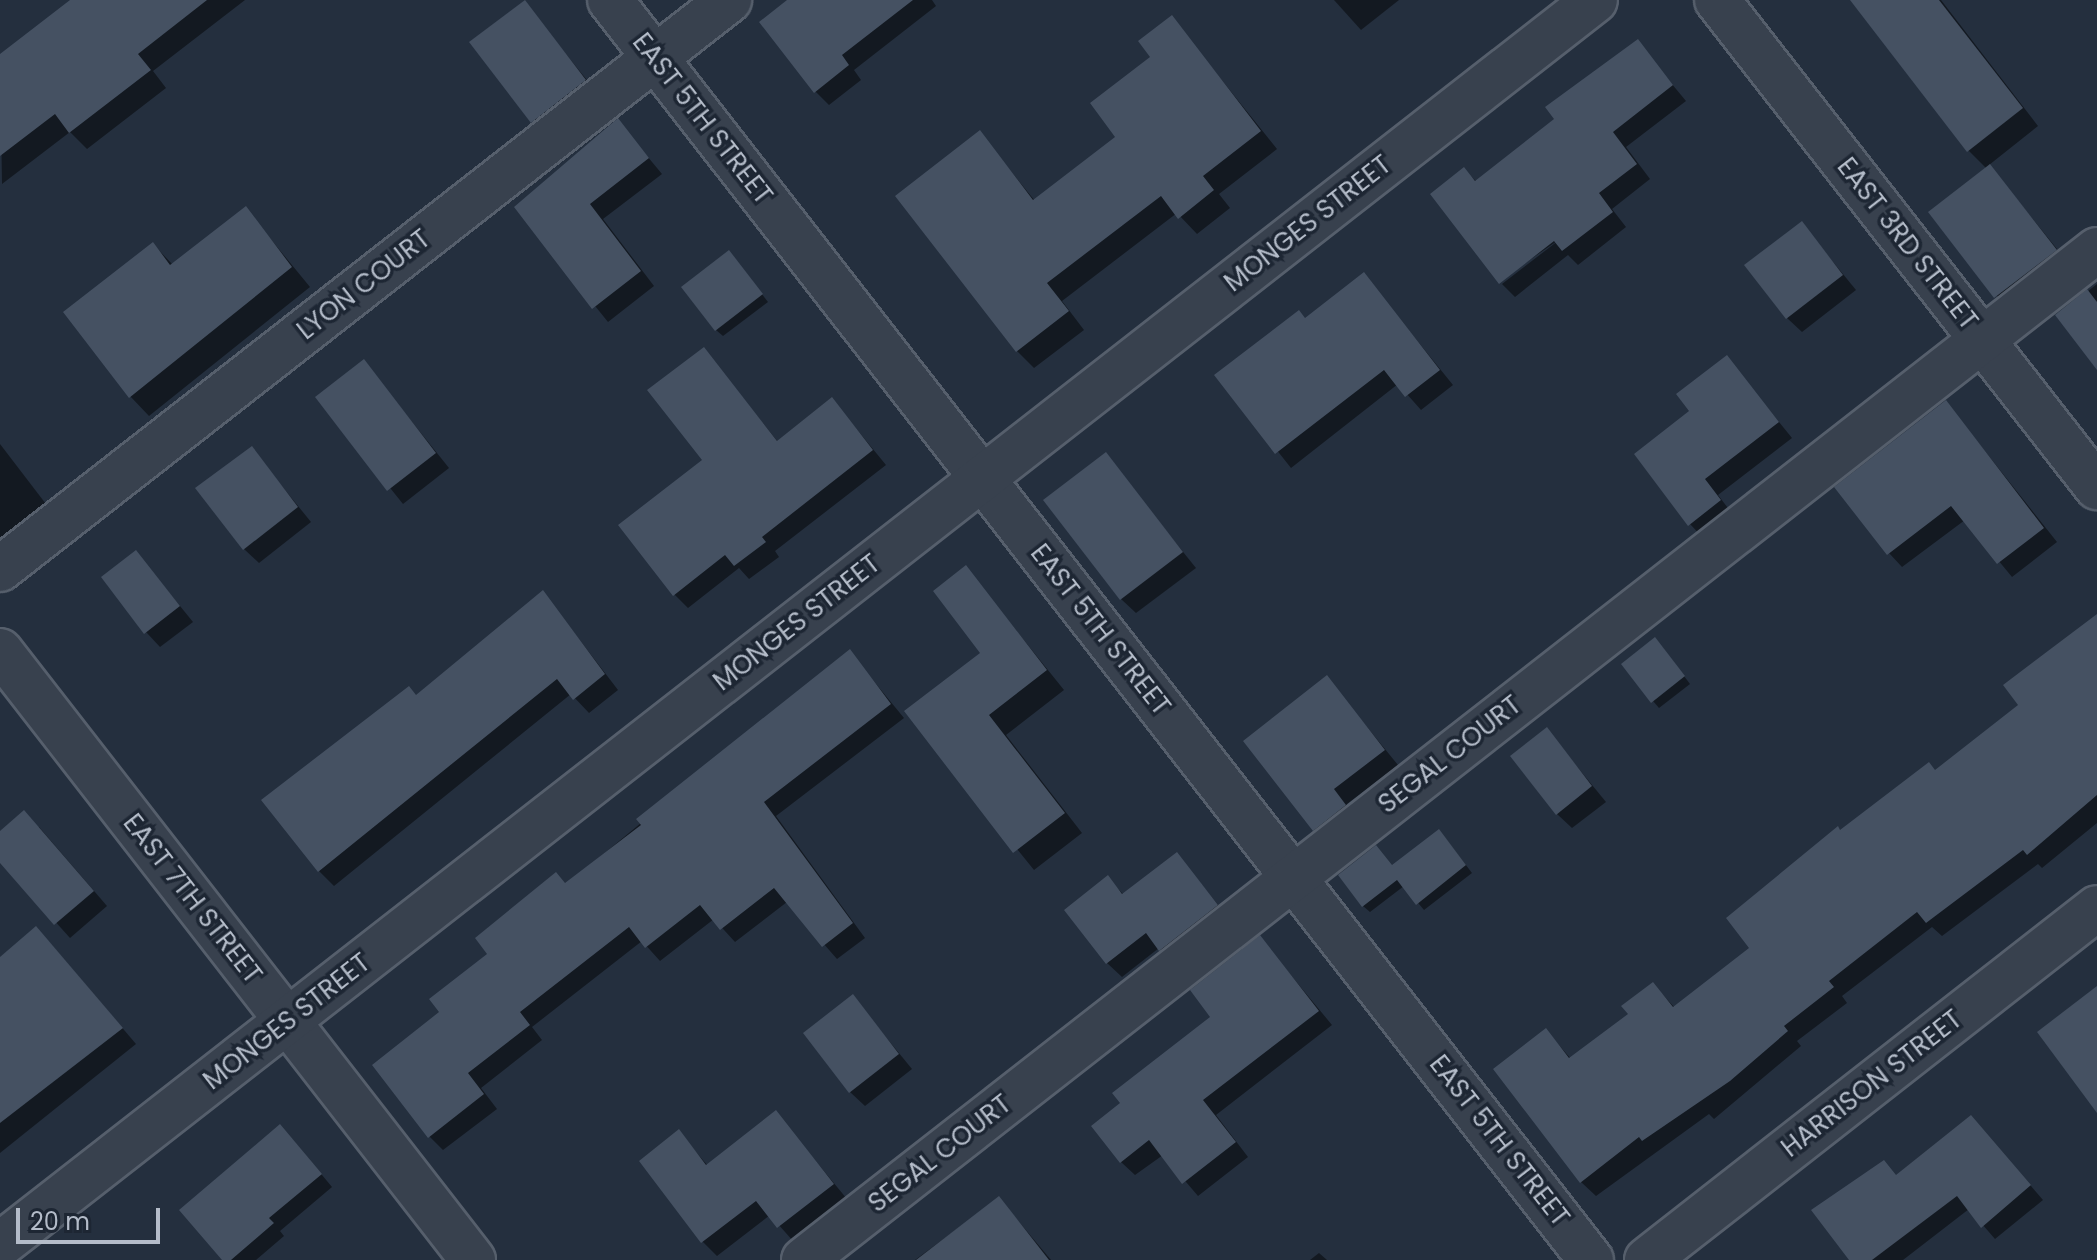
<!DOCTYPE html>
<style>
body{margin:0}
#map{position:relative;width:2097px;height:1260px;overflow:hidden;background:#242f3e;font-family:Poppins,sans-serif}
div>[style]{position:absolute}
.shadow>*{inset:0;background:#0007}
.building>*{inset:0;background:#455162}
.roads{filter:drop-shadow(2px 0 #565f6c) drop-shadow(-2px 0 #565f6c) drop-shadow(0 2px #565f6c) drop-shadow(0 -2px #565f6c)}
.minor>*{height:44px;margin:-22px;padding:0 22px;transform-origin:22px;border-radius:22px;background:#38414e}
span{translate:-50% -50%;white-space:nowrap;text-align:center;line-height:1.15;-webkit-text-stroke:7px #1d2633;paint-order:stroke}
.street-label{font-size:26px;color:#b4bcc9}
.scale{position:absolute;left:16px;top:1208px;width:144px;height:36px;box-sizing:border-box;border:4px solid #b4bcc9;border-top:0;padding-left:10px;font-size:24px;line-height:28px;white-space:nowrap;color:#b4bcc9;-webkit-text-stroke:6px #1d2633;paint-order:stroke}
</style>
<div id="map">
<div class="shadow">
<div style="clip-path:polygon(75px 0,245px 0,153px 71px,166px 88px,87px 149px,70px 132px,2px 184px,0 59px)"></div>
<div style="clip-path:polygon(790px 0,932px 0,936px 6px,854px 70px,861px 80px,829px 105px,815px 91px)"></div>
<div style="clip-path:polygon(1334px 0,1399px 0,1361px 30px)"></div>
<div style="clip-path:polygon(1876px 0,1941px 0,2038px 126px,1989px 165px,2070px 265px,2010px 312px,1930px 212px,1987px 169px,1968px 150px)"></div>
<div style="clip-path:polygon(524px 2px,599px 95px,547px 136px,533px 121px)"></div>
<div style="clip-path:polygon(1172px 18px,1277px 149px,1219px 194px,1230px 208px,1197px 234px,1177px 213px,1062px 301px,1084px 330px,1034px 368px,1017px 351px,979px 132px,1035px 201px,1118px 137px)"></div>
<div style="clip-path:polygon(1637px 42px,1686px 101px,1626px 147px,1650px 179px,1612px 209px,1626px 227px,1578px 265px,1568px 255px,1515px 297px,1502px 284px,1563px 237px,1499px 281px,1464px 170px,1477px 182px,1557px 119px)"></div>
<div style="clip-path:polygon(618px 121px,662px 174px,603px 219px,654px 286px,608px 322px,516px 208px)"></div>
<div style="clip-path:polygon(246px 209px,310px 287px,149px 416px,130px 396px,153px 244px,173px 265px)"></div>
<div style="clip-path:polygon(1802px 224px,1856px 290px,1802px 332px,1787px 318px)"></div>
<div style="clip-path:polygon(735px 259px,768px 302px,723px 336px,716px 330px)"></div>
<div style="clip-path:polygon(1364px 275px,1453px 385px,1421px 410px,1398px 384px,1291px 468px,1217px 375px,1306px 320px)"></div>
<div style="clip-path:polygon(2097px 284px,2097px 365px,2058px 315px)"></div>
<div style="clip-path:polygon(704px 349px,778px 442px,832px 399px,886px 465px,775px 551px,779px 557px,749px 579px,739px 568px,688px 608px,674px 594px,705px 460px)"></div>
<div style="clip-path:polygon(1727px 358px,1792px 438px,1718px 495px,1734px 516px,1704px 539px,1690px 524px,1691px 412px)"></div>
<div style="clip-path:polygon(364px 362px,449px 468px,403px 504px,317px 397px)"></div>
<div style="clip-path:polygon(1946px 402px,2057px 542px,2012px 577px,1965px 520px,1902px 567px,1889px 553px)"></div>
<div style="clip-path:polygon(0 444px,49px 508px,0 547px)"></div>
<div style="clip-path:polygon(251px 448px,311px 522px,259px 563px,244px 549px)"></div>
<div style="clip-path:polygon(1105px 455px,1196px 568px,1136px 613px,1121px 599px)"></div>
<div style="clip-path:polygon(136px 552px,193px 622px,160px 647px,146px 632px)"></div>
<div style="clip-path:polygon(966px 568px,1064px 690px,1006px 735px,1082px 833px,1034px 870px,906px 712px,983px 653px)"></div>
<div style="clip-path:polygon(543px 592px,618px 690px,589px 713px,571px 694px,334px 886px,319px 871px,417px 697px)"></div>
<div style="clip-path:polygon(2097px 616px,2097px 823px,2042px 868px,2038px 864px,1942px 936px,1932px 927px,1842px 996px,1847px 1003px,1797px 1041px,1801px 1046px,1714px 1119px,1709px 1114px,1596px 1196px,1581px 1182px,1546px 1030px,1571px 1059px,1631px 1015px,1653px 984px,1675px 1008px,1752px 948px,1840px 832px,1936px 772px,2021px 705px)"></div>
<div style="clip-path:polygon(1662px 647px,1690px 684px,1659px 708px,1653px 701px)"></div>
<div style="clip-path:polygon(849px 651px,904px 718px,776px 816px,865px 938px,837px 959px,787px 902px,735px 942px,714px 919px,660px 961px,642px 941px,532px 1027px,542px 1040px,481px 1088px,497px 1109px,443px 1150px,429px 1136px,442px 1013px,490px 954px,566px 885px)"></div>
<div style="clip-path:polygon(1327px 678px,1398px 765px,1347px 804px,1359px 820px,1329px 844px,1314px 830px)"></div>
<div style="clip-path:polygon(1547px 730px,1606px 802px,1572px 828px,1557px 814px)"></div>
<div style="clip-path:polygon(39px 827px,107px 906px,70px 938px,0 860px,0 834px)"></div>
<div style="clip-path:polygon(1446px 839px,1472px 873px,1424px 910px,1404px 886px,1370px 912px,1363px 906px,1393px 867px)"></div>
<div style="clip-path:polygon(1177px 854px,1231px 921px,1175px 964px,1159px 948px,1122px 977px,1107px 963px,1107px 878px,1124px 895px)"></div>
<div style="clip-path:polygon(1260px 938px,1332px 1025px,1216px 1115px,1248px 1157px,1198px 1196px,1163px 1155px,1135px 1175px,1121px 1162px,1123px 1104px,1213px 1017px)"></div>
<div style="clip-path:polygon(50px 943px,136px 1044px,0 1153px,0 959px)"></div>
<div style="clip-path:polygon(853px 997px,912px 1069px,865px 1106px,850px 1092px)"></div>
<div style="clip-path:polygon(776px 1113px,847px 1199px,793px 1241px,770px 1215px,717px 1256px,702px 1241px,679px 1132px,708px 1166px)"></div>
<div style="clip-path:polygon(1984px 1131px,2043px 1200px,1995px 1239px,1969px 1209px,1903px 1260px,1852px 1260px,1898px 1177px)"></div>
<div style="clip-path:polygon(292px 1139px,332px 1187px,280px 1231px,284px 1236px,256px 1260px,224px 1260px)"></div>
<div style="clip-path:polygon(999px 1198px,1051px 1260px,915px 1260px)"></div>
<div style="clip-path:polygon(1319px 1253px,1327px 1260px,1310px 1260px)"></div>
</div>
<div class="building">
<div style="clip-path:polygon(70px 0,207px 0,138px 54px,151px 70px,69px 133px,55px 114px,0 156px,0 54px)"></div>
<div style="clip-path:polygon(525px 0,586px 80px,531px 123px,469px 42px)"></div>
<div style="clip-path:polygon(787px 0,913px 0,842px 55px,849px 65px,814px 93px,759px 22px)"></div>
<div style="clip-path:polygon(1850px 0,1939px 0,2023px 108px,1967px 152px)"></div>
<div style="clip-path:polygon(1172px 15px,1261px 131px,1203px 176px,1214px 190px,1178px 219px,1161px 196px,1047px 283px,1069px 311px,1016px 352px,895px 196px,980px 130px,1033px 200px,1115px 137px,1090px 103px,1150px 57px,1138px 41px)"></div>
<div style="clip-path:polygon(1638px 39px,1673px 85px,1613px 132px,1637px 164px,1599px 193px,1613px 212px,1562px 251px,1554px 241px,1499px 284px,1430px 194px,1464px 167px,1475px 181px,1554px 119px,1545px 107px)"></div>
<div style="clip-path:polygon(618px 118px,649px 158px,590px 204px,641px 271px,592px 309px,514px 207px)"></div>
<div style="clip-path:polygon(1990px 164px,2057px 250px,1994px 298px,1928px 212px)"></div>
<div style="clip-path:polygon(246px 206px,292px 267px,129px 398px,63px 312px,153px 242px,170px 265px)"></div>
<div style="clip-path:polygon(1802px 221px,1843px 275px,1786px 319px,1744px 265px)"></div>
<div style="clip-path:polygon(729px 250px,763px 294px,715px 331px,681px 287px)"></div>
<div style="clip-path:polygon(1364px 272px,1440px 370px,1405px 397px,1384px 370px,1275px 454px,1214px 375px,1299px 310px,1305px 318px)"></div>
<div style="clip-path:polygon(2087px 289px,2097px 302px,2097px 370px,2055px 315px)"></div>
<div style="clip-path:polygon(704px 347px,777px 441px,832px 397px,873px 450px,762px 537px,766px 542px,734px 566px,725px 555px,673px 596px,618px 525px,702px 460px,647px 390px)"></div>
<div style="clip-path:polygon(1727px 355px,1779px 422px,1705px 479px,1721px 500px,1688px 526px,1634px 454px,1689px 411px,1676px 394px)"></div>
<div style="clip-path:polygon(364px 359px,436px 453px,387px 491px,315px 397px)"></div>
<div style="clip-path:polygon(1946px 400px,2044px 528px,1997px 564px,1951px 506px,1887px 555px,1834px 487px)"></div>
<div style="clip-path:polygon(252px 446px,298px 507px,243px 550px,195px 488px)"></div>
<div style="clip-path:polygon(1106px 452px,1183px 552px,1120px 600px,1043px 500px)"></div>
<div style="clip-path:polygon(136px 550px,180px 606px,144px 634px,101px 577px)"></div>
<div style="clip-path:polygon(966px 565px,1047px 670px,989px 715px,1065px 813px,1013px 853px,904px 711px,980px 653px,933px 591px)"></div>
<div style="clip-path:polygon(543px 590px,605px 674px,573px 700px,557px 679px,318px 872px,261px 800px,409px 686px,416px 695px)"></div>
<div style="clip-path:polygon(2097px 614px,2097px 795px,2027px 855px,2023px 850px,1926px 923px,1917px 912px,1829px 981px,1834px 987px,1784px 1026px,1788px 1031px,1730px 1081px,1642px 1141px,1639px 1137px,1580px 1183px,1493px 1069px,1546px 1028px,1569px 1058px,1628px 1014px,1621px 1006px,1653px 982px,1673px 1007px,1749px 948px,1726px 918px,1838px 826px,1840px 830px,1929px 762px,1935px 770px,2018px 705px,2003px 685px)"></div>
<div style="clip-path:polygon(1655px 637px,1685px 676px,1651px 703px,1621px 664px)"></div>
<div style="clip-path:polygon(850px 649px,891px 704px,764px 802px,853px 923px,822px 947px,774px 888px,720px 930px,700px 905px,645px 948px,629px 927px,520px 1012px,530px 1025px,468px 1073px,484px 1094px,428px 1138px,372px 1065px,439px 1012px,429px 999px,487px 954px,475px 938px,556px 872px,565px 883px,641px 825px,636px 819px)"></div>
<div style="clip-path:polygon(1327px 675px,1385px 750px,1334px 789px,1346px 805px,1313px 831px,1243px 741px)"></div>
<div style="clip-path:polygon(1547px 727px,1592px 786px,1556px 815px,1510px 756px)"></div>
<div style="clip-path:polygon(24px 810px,94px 891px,54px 925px,0 863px,0 831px)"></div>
<div style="clip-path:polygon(1439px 829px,1466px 865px,1416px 905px,1397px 880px,1362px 907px,1338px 875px,1376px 845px,1392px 865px)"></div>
<div style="clip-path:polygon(1177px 852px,1218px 905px,1159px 951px,1146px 933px,1106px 964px,1064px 910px,1108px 875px,1122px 894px)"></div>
<div style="clip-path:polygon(36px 926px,123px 1028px,0 1123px,0 957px)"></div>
<div style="clip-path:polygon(1260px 935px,1319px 1011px,1203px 1100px,1236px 1142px,1182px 1184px,1149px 1140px,1120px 1163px,1091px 1126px,1120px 1103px,1112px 1093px,1210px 1017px,1190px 990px)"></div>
<div style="clip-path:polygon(2097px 986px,2097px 1113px,2037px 1032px)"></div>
<div style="clip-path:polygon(853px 994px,899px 1054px,849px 1093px,803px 1033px)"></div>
<div style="clip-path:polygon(776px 1110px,834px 1184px,777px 1228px,756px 1201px,701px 1243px,639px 1161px,679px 1129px,706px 1165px)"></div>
<div style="clip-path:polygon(1971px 1115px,2031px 1185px,1981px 1228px,1957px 1196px,1872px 1260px,1849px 1260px,1811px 1210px,1884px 1160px,1896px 1175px)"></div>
<div style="clip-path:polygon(280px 1124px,322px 1174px,269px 1218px,274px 1223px,231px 1260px,222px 1260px,179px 1210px)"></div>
<div style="clip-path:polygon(999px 1196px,1049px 1260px,916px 1260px)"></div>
</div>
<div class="roads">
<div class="minor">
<div style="left:610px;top:0;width:1597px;rotate:52.1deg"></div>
<div style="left:1717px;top:0;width:618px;rotate:52.04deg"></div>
<div style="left:0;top:569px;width:925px;rotate:-37.97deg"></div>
<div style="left:0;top:651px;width:771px;rotate:52.16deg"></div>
<div style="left:0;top:1245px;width:2023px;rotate:-37.97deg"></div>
<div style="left:804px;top:1260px;width:1641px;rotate:-37.99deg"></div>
<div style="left:1647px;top:1260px;width:571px;rotate:-38.03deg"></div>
</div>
</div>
<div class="street-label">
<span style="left:702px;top:119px;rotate:52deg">EAST 5TH STREET</span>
<span style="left:1308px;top:224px;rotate:-38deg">MONGES STREET</span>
<span style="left:1907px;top:244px;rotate:52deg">EAST 3RD STREET</span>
<span style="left:364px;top:285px;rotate:-38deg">LYON COURT</span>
<span style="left:797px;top:623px;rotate:-38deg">MONGES STREET</span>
<span style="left:1100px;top:630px;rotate:52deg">EAST 5TH STREET</span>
<span style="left:1450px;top:755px;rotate:-38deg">SEGAL COURT</span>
<span style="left:192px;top:899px;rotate:52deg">EAST 7TH STREET</span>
<span style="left:287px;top:1022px;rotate:-38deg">MONGES STREET</span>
<span style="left:1872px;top:1084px;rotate:-38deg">HARRISON STREET</span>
<span style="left:1499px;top:1141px;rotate:52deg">EAST 5TH STREET</span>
<span style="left:940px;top:1154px;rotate:-38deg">SEGAL COURT</span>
</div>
<div class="scale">20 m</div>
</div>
